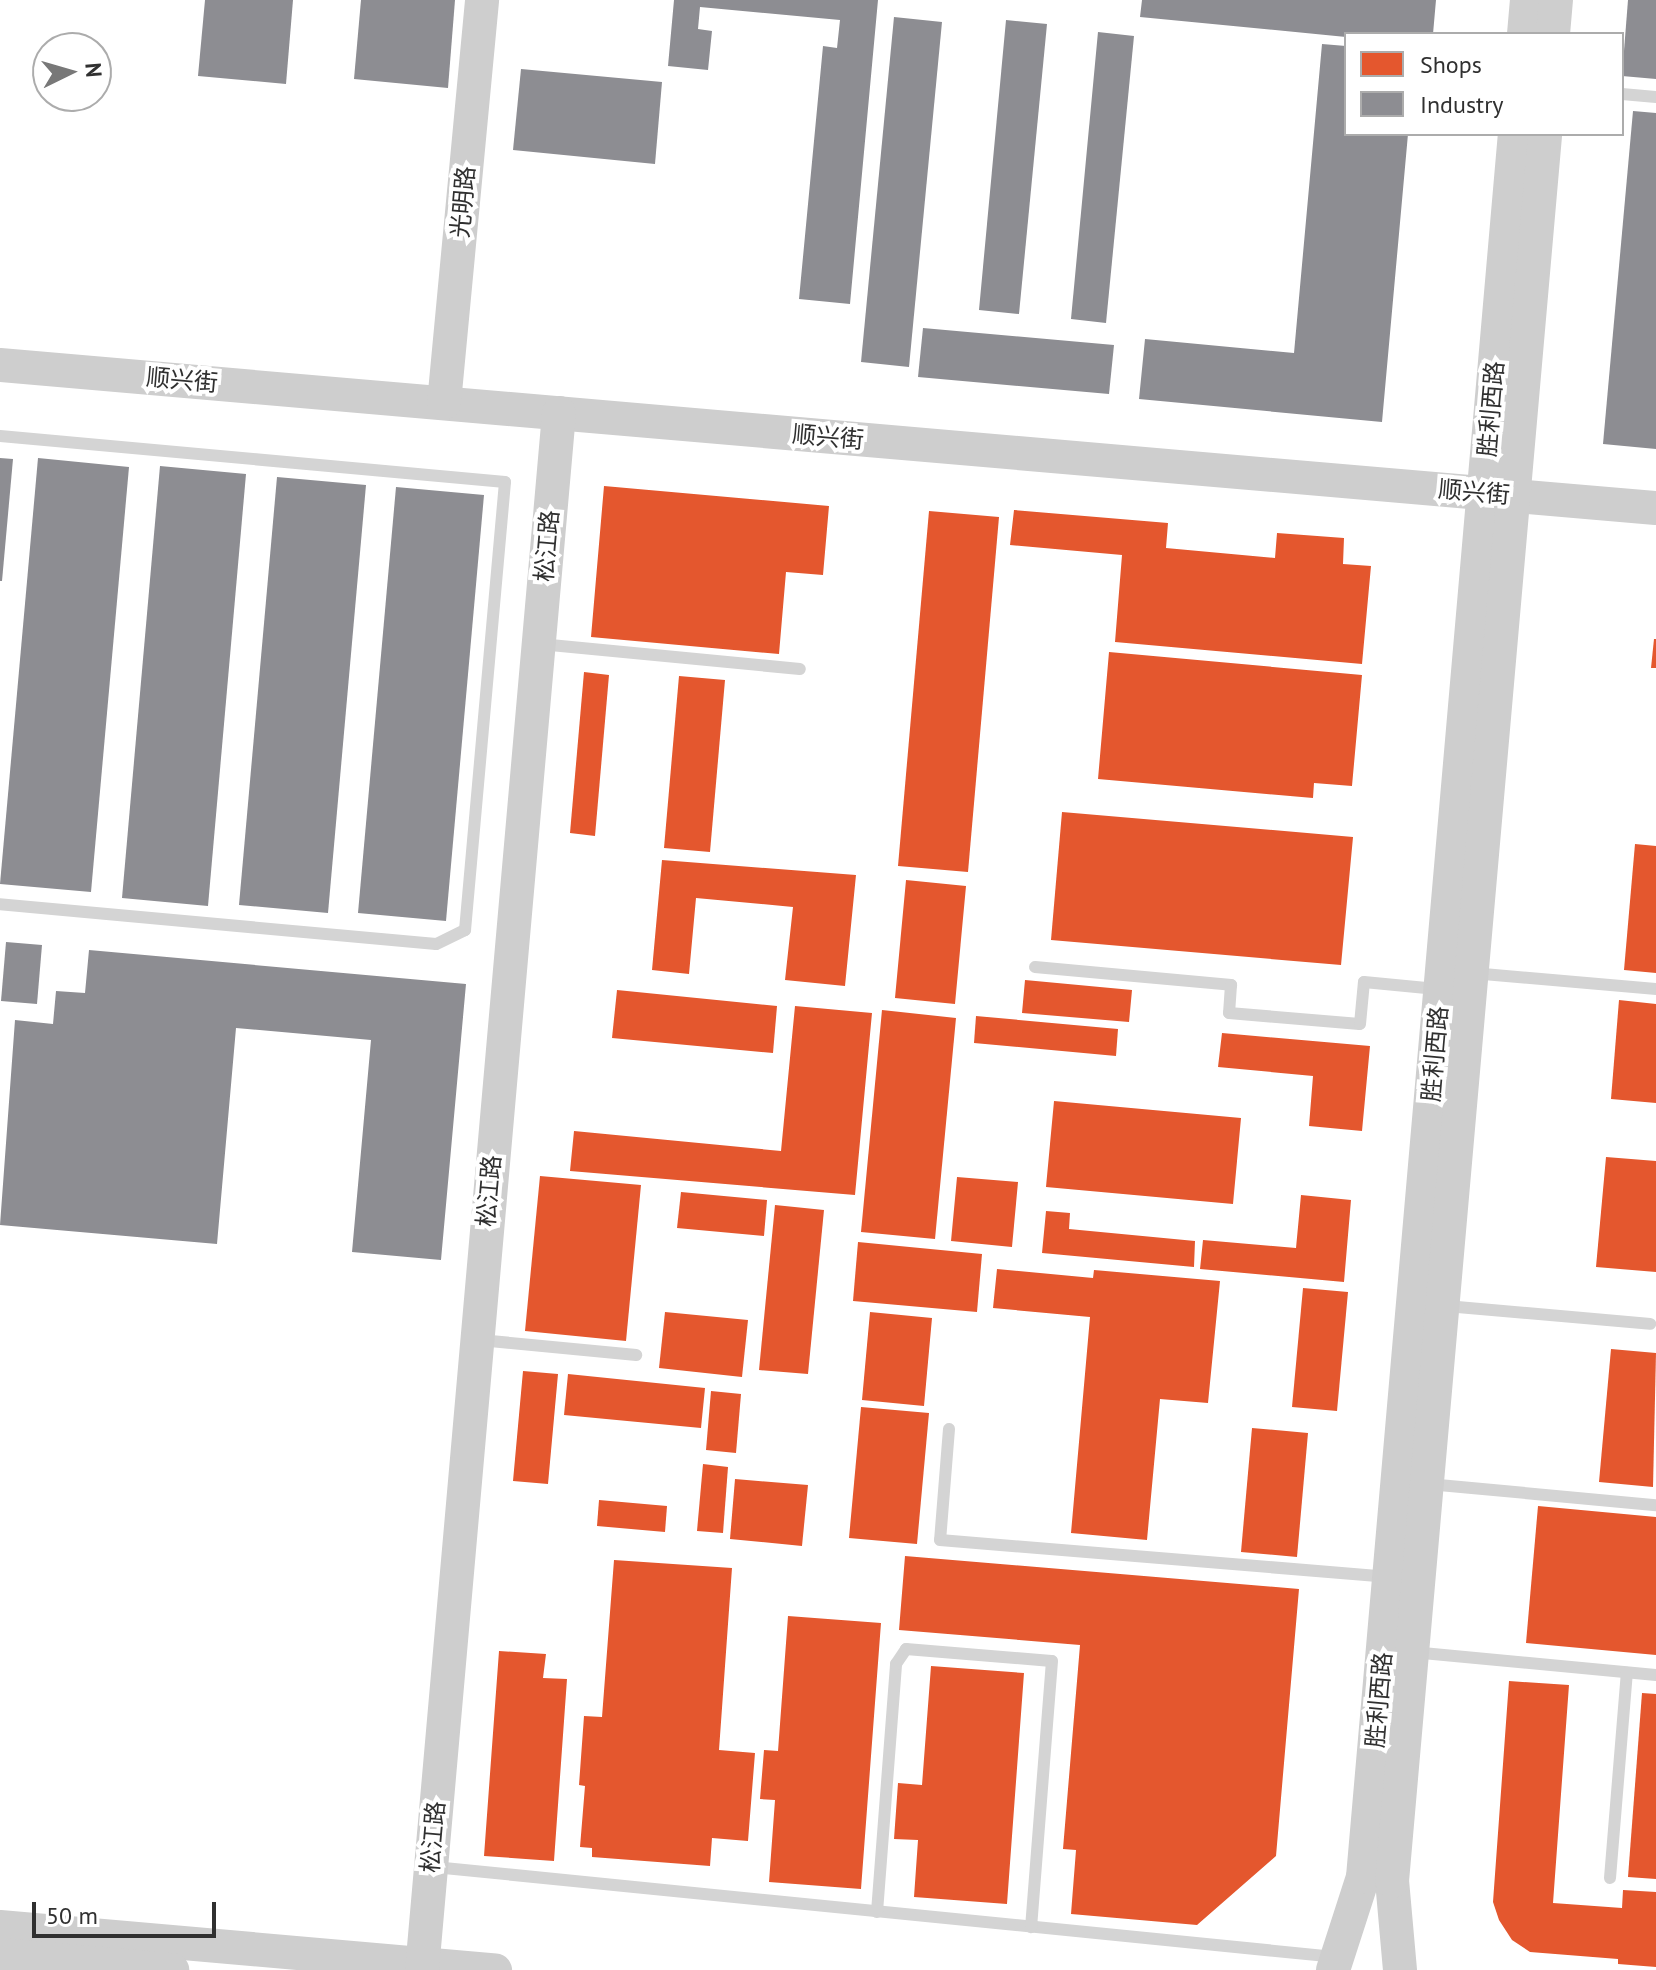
<!DOCTYPE html>
<meta charset="utf-8">
<style>
body{margin:0}
#map{position:relative;width:1656px;height:1970px;overflow:hidden;background:#fff;font-family:"PT Sans","Noto Sans SC",sans-serif}
div>[style]{position:absolute}
.shops>*{inset:0;background:#e4572e}
.industry>*{inset:0;background:#8d8d92}
.lane>*{height:12px;margin:-6px;padding:0 6px;transform-origin:6px;border-radius:6px;background:#d4d4d4}
.secondary>*{height:34px;margin:-17px;padding:0 17px;transform-origin:17px;border-radius:17px;background:#cecece}
span{translate:-50% -50%;white-space:nowrap;text-align:center;line-height:1.15;-webkit-text-stroke:8px #fff;paint-order:stroke}
.street-label{font-size:24px;color:#303030}
.legend{position:absolute;left:1344px;top:32px;width:280px;height:104px;box-sizing:border-box;background:#fff;border:2px solid #acacac;margin:0;padding:10px 14px;list-style:none;font-size:24px;color:#303030}
.legend li{display:flex;align-items:center;gap:16px;height:40px}
.legend b{width:40px;border:2px solid #acacac}
.north{position:absolute;left:32px;top:32px;width:80px;height:80px;box-sizing:border-box;background:#fff;border:2px solid #acacac;border-radius:50%;rotate:85deg;font-size:22px;font-weight:700;line-height:32px;text-align:center;color:#303030}
.north::after{content:'';display:block;margin:auto;width:28px;height:36px;background:#787878;clip-path:polygon(50% 0,100% 100%,50% 72%,0 100%)}
.scale{position:absolute;left:32px;top:1902px;width:184px;height:36px;box-sizing:border-box;border:4px solid #303030;border-top:0;padding-left:10px;font-size:24px;line-height:28px;white-space:nowrap;color:#303030;-webkit-text-stroke:6px #fff;paint-order:stroke}
</style>
<div id="map">
<div class="shops">
<div style="clip-path:polygon(604px 486px,829px 506px,823px 575px,786px 572px,779px 654px,591px 637px)"></div>
<div style="clip-path:polygon(1014px 510px,1168px 523px,1166px 548px,1275px 558px,1277px 533px,1344px 538px,1343px 564px,1371px 566px,1362px 664px,1115px 642px,1122px 555px,1010px 545px)"></div>
<div style="clip-path:polygon(929px 511px,999px 517px,968px 872px,898px 866px)"></div>
<div style="clip-path:polygon(1654px 639px,1656px 639px,1656px 668px,1651px 668px)"></div>
<div style="clip-path:polygon(1109px 652px,1362px 675px,1352px 786px,1314px 783px,1313px 798px,1098px 779px)"></div>
<div style="clip-path:polygon(584px 672px,609px 675px,595px 836px,570px 833px)"></div>
<div style="clip-path:polygon(679px 676px,725px 680px,710px 852px,664px 848px)"></div>
<div style="clip-path:polygon(1062px 812px,1353px 837px,1341px 965px,1051px 940px)"></div>
<div style="clip-path:polygon(1635px 844px,1656px 846px,1656px 973px,1624px 970px)"></div>
<div style="clip-path:polygon(662px 860px,856px 875px,845px 986px,785px 980px,793px 907px,696px 898px,689px 974px,652px 970px)"></div>
<div style="clip-path:polygon(906px 880px,966px 886px,955px 1004px,895px 998px)"></div>
<div style="clip-path:polygon(1025px 980px,1132px 990px,1129px 1022px,1022px 1013px)"></div>
<div style="clip-path:polygon(617px 990px,777px 1006px,773px 1053px,612px 1038px)"></div>
<div style="clip-path:polygon(1619px 1000px,1656px 1004px,1656px 1103px,1611px 1099px)"></div>
<div style="clip-path:polygon(795px 1006px,872px 1013px,855px 1195px,570px 1171px,574px 1131px,781px 1151px)"></div>
<div style="clip-path:polygon(882px 1010px,956px 1018px,935px 1239px,861px 1232px)"></div>
<div style="clip-path:polygon(976px 1016px,1118px 1029px,1116px 1056px,974px 1043px)"></div>
<div style="clip-path:polygon(1222px 1033px,1370px 1046px,1362px 1131px,1309px 1126px,1313px 1076px,1218px 1067px)"></div>
<div style="clip-path:polygon(1054px 1101px,1241px 1118px,1233px 1204px,1046px 1187px)"></div>
<div style="clip-path:polygon(1606px 1157px,1656px 1161px,1656px 1272px,1596px 1267px)"></div>
<div style="clip-path:polygon(540px 1176px,641px 1185px,626px 1341px,525px 1331px)"></div>
<div style="clip-path:polygon(957px 1177px,1018px 1182px,1012px 1247px,951px 1241px)"></div>
<div style="clip-path:polygon(681px 1192px,767px 1200px,764px 1236px,677px 1228px)"></div>
<div style="clip-path:polygon(1301px 1195px,1351px 1200px,1344px 1282px,1200px 1269px,1203px 1240px,1296px 1248px)"></div>
<div style="clip-path:polygon(775px 1205px,824px 1210px,808px 1374px,759px 1370px)"></div>
<div style="clip-path:polygon(1046px 1211px,1070px 1213px,1069px 1229px,1195px 1241px,1194px 1267px,1042px 1253px)"></div>
<div style="clip-path:polygon(858px 1242px,982px 1254px,977px 1312px,853px 1301px)"></div>
<div style="clip-path:polygon(997px 1269px,1093px 1278px,1094px 1270px,1220px 1281px,1208px 1403px,1160px 1399px,1147px 1540px,1071px 1533px,1090px 1317px,993px 1308px)"></div>
<div style="clip-path:polygon(1303px 1288px,1348px 1292px,1337px 1411px,1292px 1407px)"></div>
<div style="clip-path:polygon(665px 1312px,748px 1320px,742px 1377px,659px 1368px)"></div>
<div style="clip-path:polygon(870px 1312px,932px 1318px,924px 1406px,862px 1400px)"></div>
<div style="clip-path:polygon(1611px 1349px,1656px 1353px,1653px 1487px,1599px 1482px)"></div>
<div style="clip-path:polygon(523px 1371px,558px 1374px,548px 1484px,513px 1481px)"></div>
<div style="clip-path:polygon(568px 1374px,705px 1388px,701px 1428px,564px 1415px)"></div>
<div style="clip-path:polygon(711px 1391px,741px 1394px,736px 1453px,706px 1450px)"></div>
<div style="clip-path:polygon(861px 1407px,929px 1413px,917px 1544px,849px 1538px)"></div>
<div style="clip-path:polygon(1252px 1428px,1308px 1433px,1297px 1557px,1241px 1552px)"></div>
<div style="clip-path:polygon(703px 1464px,728px 1467px,723px 1533px,697px 1531px)"></div>
<div style="clip-path:polygon(735px 1479px,808px 1485px,802px 1546px,730px 1539px)"></div>
<div style="clip-path:polygon(599px 1500px,667px 1506px,665px 1532px,597px 1526px)"></div>
<div style="clip-path:polygon(1538px 1506px,1656px 1517px,1656px 1655px,1526px 1643px)"></div>
<div style="clip-path:polygon(905px 1556px,1299px 1589px,1276px 1856px,1197px 1925px,1071px 1914px,1076px 1850px,1063px 1849px,1080px 1645px,899px 1630px)"></div>
<div style="clip-path:polygon(614px 1560px,732px 1568px,719px 1750px,755px 1753px,748px 1841px,712px 1838px,710px 1866px,592px 1857px,592px 1848px,580px 1847px,585px 1786px,579px 1785px,584px 1716px,602px 1717px)"></div>
<div style="clip-path:polygon(788px 1616px,881px 1623px,861px 1889px,769px 1882px,775px 1800px,760px 1799px,764px 1750px,778px 1751px)"></div>
<div style="clip-path:polygon(499px 1651px,546px 1654px,543px 1678px,567px 1679px,554px 1861px,484px 1856px)"></div>
<div style="clip-path:polygon(931px 1666px,1024px 1673px,1007px 1904px,914px 1897px,918px 1840px,894px 1839px,898px 1783px,922px 1785px)"></div>
<div style="clip-path:polygon(1509px 1681px,1569px 1685px,1553px 1903px,1622px 1908px,1623px 1890px,1656px 1892px,1656px 1967px,1618px 1964px,1618px 1959px,1530px 1952px,1512px 1940px,1499px 1920px,1493px 1902px)"></div>
<div style="clip-path:polygon(1642px 1693px,1656px 1694px,1656px 1879px,1628px 1877px)"></div>
</div>
<div class="industry">
<div style="clip-path:polygon(205px 0,293px 0,286px 84px,198px 76px)"></div>
<div style="clip-path:polygon(361px 0,455px 0,448px 88px,354px 79px)"></div>
<div style="clip-path:polygon(674px 0,878px 0,850px 304px,799px 299px,823px 46px,837px 48px,840px 20px,700px 7px,698px 29px,712px 31px,708px 70px,668px 66px)"></div>
<div style="clip-path:polygon(1142px 0,1436px 0,1433px 34px,1346px 34px,1346px 37px,1140px 17px)"></div>
<div style="clip-path:polygon(1628px 0,1656px 0,1656px 79px,1622px 76px)"></div>
<div style="clip-path:polygon(894px 17px,942px 22px,909px 367px,861px 362px)"></div>
<div style="clip-path:polygon(1006px 20px,1047px 24px,1019px 314px,979px 310px)"></div>
<div style="clip-path:polygon(1098px 32px,1134px 36px,1106px 323px,1071px 319px)"></div>
<div style="clip-path:polygon(1322px 44px,1346px 46px,1346px 134px,1408px 134px,1382px 422px,1139px 399px,1145px 339px,1294px 353px)"></div>
<div style="clip-path:polygon(521px 69px,662px 82px,655px 164px,513px 150px)"></div>
<div style="clip-path:polygon(1633px 111px,1656px 113px,1656px 449px,1603px 444px)"></div>
<div style="clip-path:polygon(923px 328px,1114px 345px,1109px 394px,918px 377px)"></div>
<div style="clip-path:polygon(0 458px,13px 459px,2px 581px,0 581px)"></div>
<div style="clip-path:polygon(38px 458px,129px 467px,91px 892px,0 884px)"></div>
<div style="clip-path:polygon(160px 466px,246px 474px,208px 906px,122px 898px)"></div>
<div style="clip-path:polygon(277px 477px,366px 485px,328px 913px,239px 905px)"></div>
<div style="clip-path:polygon(396px 487px,484px 495px,446px 921px,358px 913px)"></div>
<div style="clip-path:polygon(6px 942px,42px 945px,37px 1004px,1px 1001px)"></div>
<div style="clip-path:polygon(89px 950px,466px 984px,441px 1260px,352px 1252px,371px 1040px,236px 1028px,217px 1244px,0 1225px,15px 1020px,53px 1024px,56px 991px,85px 993px)"></div>
</div>
<div class="lane">
<div style="left:1622px;top:94px;width:34px;rotate:5deg"></div>
<div style="left:0;top:436px;width:507px;rotate:5.2deg"></div>
<div style="left:505px;top:482px;width:450px;rotate:95.1deg"></div>
<div style="left:465px;top:930px;width:32px;rotate:154deg"></div>
<div style="left:436px;top:944px;width:438px;rotate:-174.8deg"></div>
<div style="left:540px;top:644px;width:261px;rotate:5.5deg"></div>
<div style="left:1035px;top:967px;width:197px;rotate:5.2deg"></div>
<div style="left:1231px;top:985px;width:28px;rotate:94deg"></div>
<div style="left:1229px;top:1013px;width:131px;rotate:4.8deg"></div>
<div style="left:1360px;top:1024px;width:42px;rotate:-84.6deg"></div>
<div style="left:1364px;top:982px;width:73px;rotate:5.5deg"></div>
<div style="left:1472px;top:973px;width:185px;rotate:5deg"></div>
<div style="left:1446px;top:1306px;width:205px;rotate:5deg"></div>
<div style="left:480px;top:1340px;width:157px;rotate:5.5deg"></div>
<div style="left:949px;top:1429px;width:111px;rotate:94.6deg"></div>
<div style="left:940px;top:1540px;width:448px;rotate:4.7deg"></div>
<div style="left:1428px;top:1484px;width:229px;rotate:5.3deg"></div>
<div style="left:1412px;top:1652px;width:245px;rotate:5.4deg"></div>
<div style="left:434px;top:1867px;width:905px;rotate:5.7deg"></div>
<div style="left:1610px;top:1878px;width:206px;rotate:-85.3deg"></div>
<div style="left:877px;top:1912px;width:249px;rotate:-85.6deg"></div>
<div style="left:896px;top:1664px;width:18px;rotate:-56deg"></div>
<div style="left:906px;top:1649px;width:146px;rotate:4.7deg"></div>
<div style="left:1052px;top:1661px;width:267px;rotate:94.5deg"></div>
</div>
<div class="secondary">
<div style="left:1524px;top:34px;width:34px;rotate:-85deg"></div>
<div style="left:1553px;top:34px;width:34px;rotate:-85deg"></div>
<div style="left:0;top:365px;width:1662px;rotate:4.94deg"></div>
<div style="left:444px;top:403px;width:405px;rotate:-84.6deg"></div>
<div style="left:0;top:1927px;width:497px;rotate:5deg"></div>
<div style="left:0;top:1955px;width:173px;rotate:5deg"></div>
<div style="left:422px;top:1970px;width:1563px;rotate:-84.97deg"></div>
<div style="left:1333px;top:1970px;width:98px;rotate:-72.1deg"></div>
<div style="left:1363px;top:1877px;width:1750px;rotate:-85.02deg"></div>
<div style="left:1400px;top:1970px;width:89px;rotate:-95.1deg"></div>
<div style="left:1392px;top:1881px;width:1754px;rotate:-84.99deg"></div>
</div>
<div class="street-label">
<span style="left:463px;top:202px;rotate:-85deg">光明路</span>
<span style="left:182px;top:380px;rotate:5deg">顺兴街</span>
<span style="left:1491px;top:409px;rotate:-85deg">胜利西路</span>
<span style="left:828px;top:437px;rotate:5deg">顺兴街</span>
<span style="left:1474px;top:492px;rotate:5deg">顺兴街</span>
<span style="left:547px;top:546px;rotate:-85deg">松江路</span>
<span style="left:1435px;top:1054px;rotate:-85deg">胜利西路</span>
<span style="left:489px;top:1191px;rotate:-85deg">松江路</span>
<span style="left:1379px;top:1700px;rotate:-85deg">胜利西路</span>
<span style="left:433px;top:1837px;rotate:-85deg">松江路</span>
</div>
<ul class="legend">
<li><b style="height:22px;background:#e4572e"></b>Shops</li>
<li><b style="height:22px;background:#8d8d92"></b>Industry</li>
</ul>
<div class="north">N</div>
<div class="scale">50 m</div>
</div>
